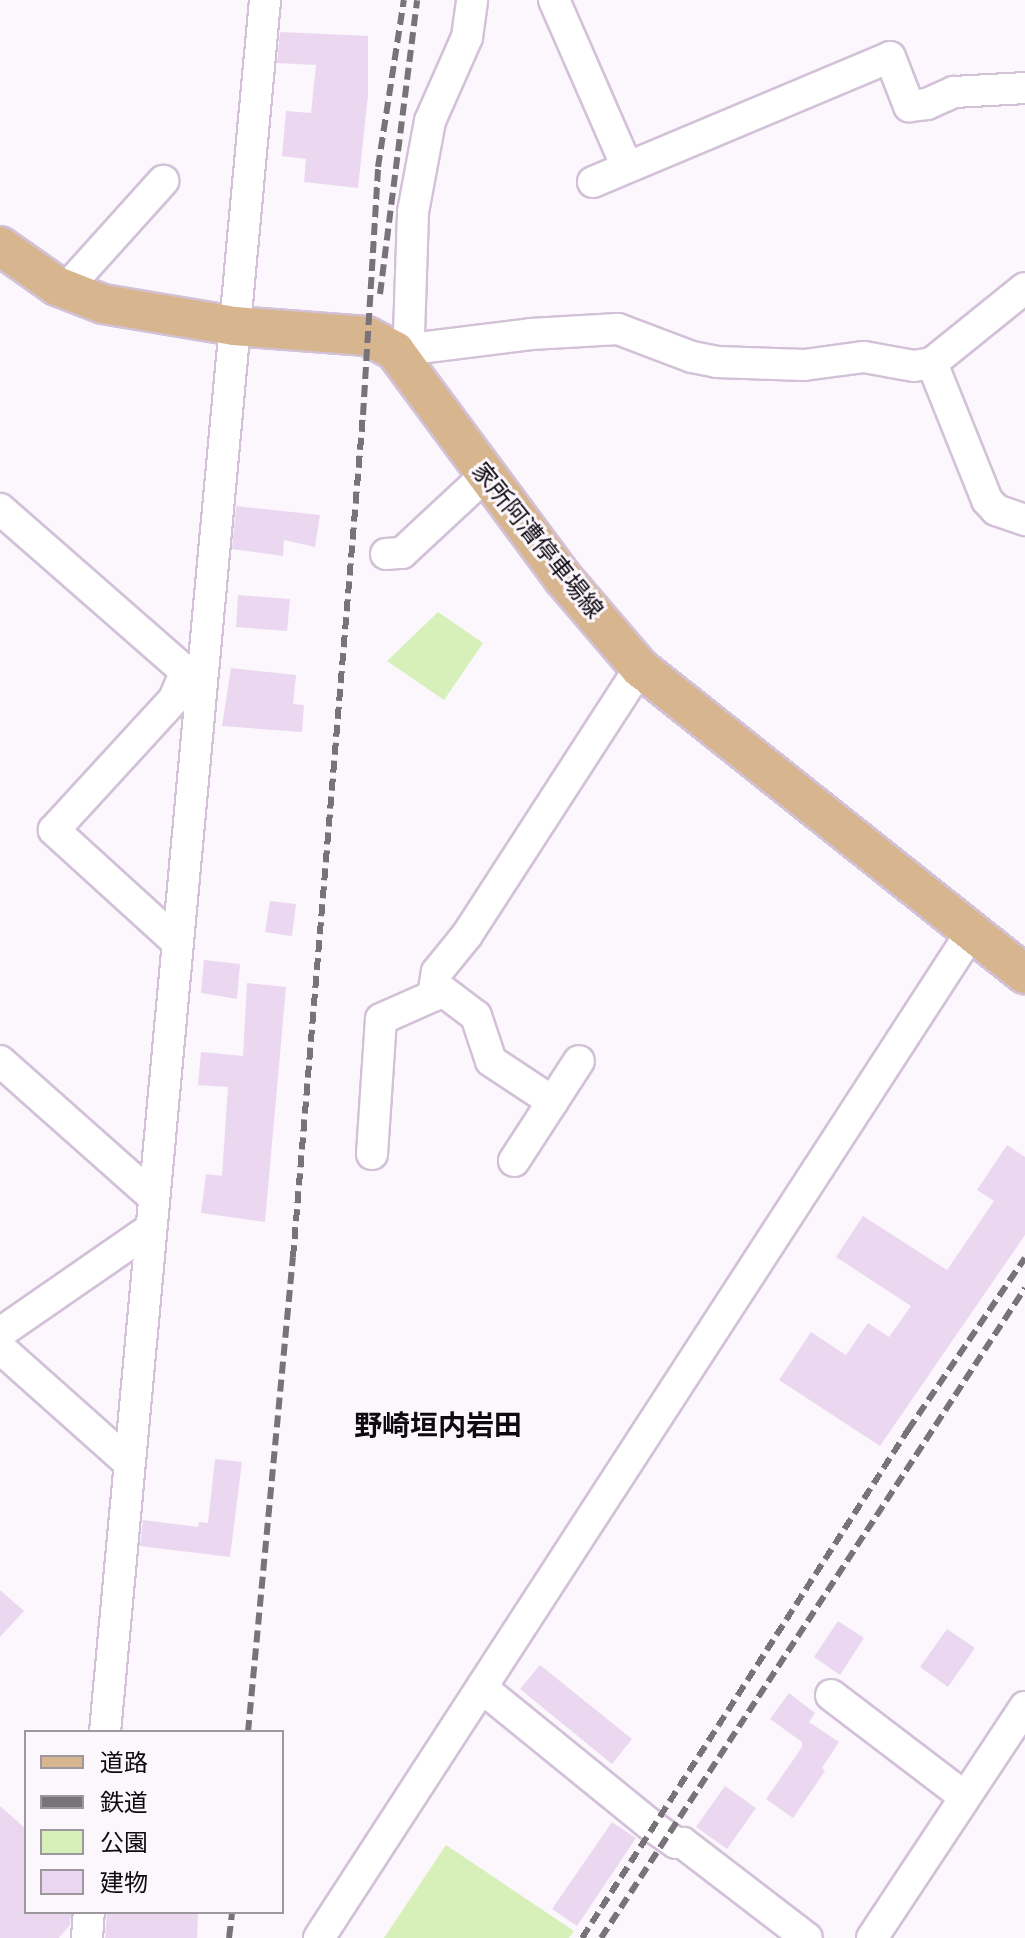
<!DOCTYPE html>
<meta charset="utf-8">
<style>
body{margin:0}
#map{position:relative;width:1025px;height:1938px;overflow:hidden;background:#fbf7fc;font-family:"Source Sans 3","Noto Sans JP",sans-serif}
div>[style]{position:absolute}
.green>*{inset:0;background:#d7efb8}
.building>*{inset:0;background:#ebd8f0}
.roads{filter:drop-shadow(2px 0 #d3c1d8) drop-shadow(-2px 0 #d3c1d8) drop-shadow(0 2px #d3c1d8) drop-shadow(0 -2px #d3c1d8)}
.minor>*{height:30px;margin:-15px;padding:0 15px;transform-origin:15px;border-radius:15px;background:#fff}
.major>*{height:38px;margin:-19px;padding:0 19px;transform-origin:19px;border-radius:19px;background:#d7b68f}
.rail>*{height:6px;margin-top:-3px;transform-origin:0;background:repeating-linear-gradient(90deg,#787379 0 12px,transparent 0 18px)}
span{translate:-50% -50%;white-space:nowrap;text-align:center;line-height:1.15;-webkit-text-stroke:6px #fbf7fc;paint-order:stroke}
.street-label{font-size:24px;color:#0f0911}
.quarter-label{font-size:28px;color:#0f0911;font-weight:700}
.legend{position:absolute;left:24px;top:1730px;width:260px;height:184px;box-sizing:border-box;background:#fbf7fc;border:2px solid #9d989e;margin:0;padding:10px 14px;list-style:none;font-size:24px;color:#0f0911}
.legend li{display:flex;align-items:center;gap:16px;height:40px}
.legend b{width:40px;border:2px solid #9d989e}
</style>
<div id="map">
<div class="green">
<div style="clip-path:polygon(438px 612px,483px 643px,444px 700px,387px 661px)"></div>
<div style="clip-path:polygon(446px 1845px,574px 1931px,569px 1938px,384px 1938px)"></div>
</div>
<div class="building">
<div style="clip-path:polygon(280px 32px,368px 36px,368px 95px,358px 188px,304px 182px,306px 159px,282px 156px,286px 111px,311px 113px,316px 65px,277px 63px)"></div>
<div style="clip-path:polygon(236px 506px,320px 515px,315px 547px,284px 540px,283px 556px,232px 549px)"></div>
<div style="clip-path:polygon(238px 595px,290px 599px,287px 631px,236px 627px)"></div>
<div style="clip-path:polygon(231px 668px,296px 675px,293px 704px,304px 705px,302px 732px,222px 726px)"></div>
<div style="clip-path:polygon(270px 901px,296px 904px,292px 936px,265px 932px)"></div>
<div style="clip-path:polygon(204px 960px,240px 964px,237px 999px,201px 993px)"></div>
<div style="clip-path:polygon(247px 983px,286px 987px,265px 1222px,201px 1213px,206px 1174px,222px 1176px,228px 1087px,198px 1085px,201px 1052px,243px 1056px)"></div>
<div style="clip-path:polygon(1007px 1145px,1025px 1157px,1025px 1235px,880px 1446px,779px 1380px,811px 1332px,846px 1355px,868px 1323px,889px 1337px,911px 1306px,836px 1257px,863px 1216px,947px 1270px,994px 1201px,977px 1190px)"></div>
<div style="clip-path:polygon(215px 1459px,242px 1462px,230px 1557px,140px 1546px,143px 1520px,198px 1527px,199px 1522px,208px 1523px)"></div>
<div style="clip-path:polygon(0 1590px,24px 1611px,0 1637px)"></div>
<div style="clip-path:polygon(838px 1621px,864px 1638px,840px 1675px,814px 1657px)"></div>
<div style="clip-path:polygon(947px 1629px,975px 1648px,948px 1687px,920px 1667px)"></div>
<div style="clip-path:polygon(540px 1665px,632px 1739px,612px 1764px,520px 1689px)"></div>
<div style="clip-path:polygon(789px 1693px,815px 1713px,809px 1722px,839px 1742px,822px 1768px,825px 1771px,793px 1818px,766px 1799px,802px 1747px,802px 1742px,770px 1719px)"></div>
<div style="clip-path:polygon(725px 1786px,756px 1808px,727px 1849px,696px 1827px)"></div>
<div style="clip-path:polygon(0 1806px,26px 1829px,26px 1912px,71px 1912px,70px 1925px,59px 1938px,0 1938px)"></div>
<div style="clip-path:polygon(612px 1822px,636px 1838px,577px 1926px,552px 1909px)"></div>
<div style="clip-path:polygon(107px 1912px,198px 1914px,197px 1938px,105px 1938px)"></div>
</div>
<div class="roads">
<div class="minor">
<div style="left:554px;top:0;width:182px;rotate:66.4deg"></div>
<div style="left:593px;top:182px;width:322px;rotate:-22.8deg"></div>
<div style="left:890px;top:57px;width:53px;rotate:68.8deg"></div>
<div style="left:909px;top:106px;width:18px;rotate:-6deg"></div>
<div style="left:927px;top:104px;width:30px;rotate:-24deg"></div>
<div style="left:954px;top:92px;width:71px;rotate:-3.2deg"></div>
<div style="left:65px;top:290px;width:147px;rotate:-48deg"></div>
<div style="left:395px;top:351px;width:137px;rotate:-7.1deg"></div>
<div style="left:531px;top:334px;width:87px;rotate:-3.3deg"></div>
<div style="left:618px;top:329px;width:79px;rotate:20.7deg"></div>
<div style="left:692px;top:357px;width:25px;rotate:11deg"></div>
<div style="left:717px;top:362px;width:87px;rotate:2deg"></div>
<div style="left:804px;top:365px;width:61px;rotate:-7.6deg"></div>
<div style="left:864px;top:357px;width:51px;rotate:10.2deg"></div>
<div style="left:914px;top:366px;width:18px;rotate:-9deg"></div>
<div style="left:932px;top:363px;width:119px;rotate:-38.9deg"></div>
<div style="left:395px;top:351px;width:22px;rotate:-51deg"></div>
<div style="left:409px;top:334px;width:122px;rotate:-88.1deg"></div>
<div style="left:413px;top:212px;width:93px;rotate:-79.4deg"></div>
<div style="left:430px;top:121px;width:92px;rotate:-66.2deg"></div>
<div style="left:467px;top:37px;width:37px;rotate:-82deg"></div>
<div style="left:932px;top:363px;width:148px;rotate:68.1deg"></div>
<div style="left:987px;top:500px;width:13px;rotate:48deg"></div>
<div style="left:996px;top:510px;width:31px;rotate:19deg"></div>
<div style="left:0;top:509px;width:264px;rotate:41.2deg"></div>
<div style="left:386px;top:554px;width:16px;rotate:-4deg"></div>
<div style="left:402px;top:553px;width:113px;rotate:-42.9deg"></div>
<div style="left:178px;top:943px;width:168px;rotate:-137.7deg"></div>
<div style="left:54px;top:830px;width:178px;rotate:-47.5deg"></div>
<div style="left:174px;top:699px;width:30px;rotate:-67deg"></div>
<div style="left:435px;top:985px;width:51px;rotate:37.1deg"></div>
<div style="left:476px;top:1016px;width:47px;rotate:71.6deg"></div>
<div style="left:491px;top:1061px;width:74px;rotate:33.5deg"></div>
<div style="left:0;top:1061px;width:205px;rotate:41.6deg"></div>
<div style="left:372px;top:1154px;width:135px;rotate:-86.2deg"></div>
<div style="left:381px;top:1019px;width:57px;rotate:-23.9deg"></div>
<div style="left:433px;top:996px;width:24px;rotate:-81deg"></div>
<div style="left:437px;top:972px;width:48px;rotate:-51deg"></div>
<div style="left:467px;top:935px;width:318px;rotate:-57.1deg"></div>
<div style="left:514px;top:1161px;width:119px;rotate:-57deg"></div>
<div style="left:0;top:1333px;width:183px;rotate:-34.7deg"></div>
<div style="left:0;top:1348px;width:171px;rotate:41.7deg"></div>
<div style="left:482px;top:1688px;width:220px;rotate:39.1deg"></div>
<div style="left:653px;top:1827px;width:28px;rotate:35deg"></div>
<div style="left:676px;top:1843px;width:7px"></div>
<div style="left:683px;top:1843px;width:156px;rotate:37.5deg"></div>
<div style="left:831px;top:1695px;width:168px;rotate:37.3deg"></div>
<div style="left:105px;top:1732px;width:1739px;rotate:-84.72deg"></div>
<div style="left:87px;top:1938px;width:26px;rotate:-86deg"></div>
<div style="left:319px;top:1938px;width:1198px;rotate:-57.03deg"></div>
<div style="left:872px;top:1938px;width:277px;rotate:-56.5deg"></div>
</div>
<div class="major">
<div style="left:0;top:246px;width:70px;rotate:35.1deg"></div>
<div style="left:57px;top:286px;width:49px;rotate:21.4deg"></div>
<div style="left:103px;top:304px;width:133px;rotate:9.5deg"></div>
<div style="left:234px;top:326px;width:133px;rotate:4.3deg"></div>
<div style="left:367px;top:336px;width:32px;rotate:28deg"></div>
<div style="left:395px;top:351px;width:282px;rotate:53.5deg"></div>
<div style="left:563px;top:578px;width:118px;rotate:49.5deg"></div>
<div style="left:640px;top:668px;width:492px;rotate:38.5deg"></div>
</div>
</div>
<div class="rail">
<div style="left:380px;top:294px;width:296px;rotate:-82.8deg"></div>
<div style="left:248px;top:1732px;width:477px;rotate:-84.6deg"></div>
<div style="left:293px;top:1257px;width:845px;rotate:-85.25deg"></div>
<div style="left:363px;top:415px;width:248px;rotate:-86.5deg"></div>
<div style="left:378px;top:167px;width:169px;rotate:-81.2deg"></div>
<div style="left:229px;top:1938px;width:26px;rotate:-83deg"></div>
<div style="left:582px;top:1938px;width:604px;rotate:-57.31deg"></div>
<div style="left:908px;top:1430px;width:208px;rotate:-55.8deg"></div>
<div style="left:601px;top:1938px;width:776px;rotate:-56.88deg"></div>
</div>
<div class="street-label">
<span style="left:537px;top:541px;rotate:51deg">家所阿漕停車場線</span>
</div>
<div class="quarter-label">
<span style="left:438px;top:1426px">野崎垣内岩田</span>
</div>
<ul class="legend">
<li><b style="height:10px;background:#d7b68f"></b>道路</li>
<li><b style="height:10px;background:#787379"></b>鉄道</li>
<li><b style="height:22px;background:#d7efb8"></b>公園</li>
<li><b style="height:22px;background:#ebd8f0"></b>建物</li>
</ul>
</div>
